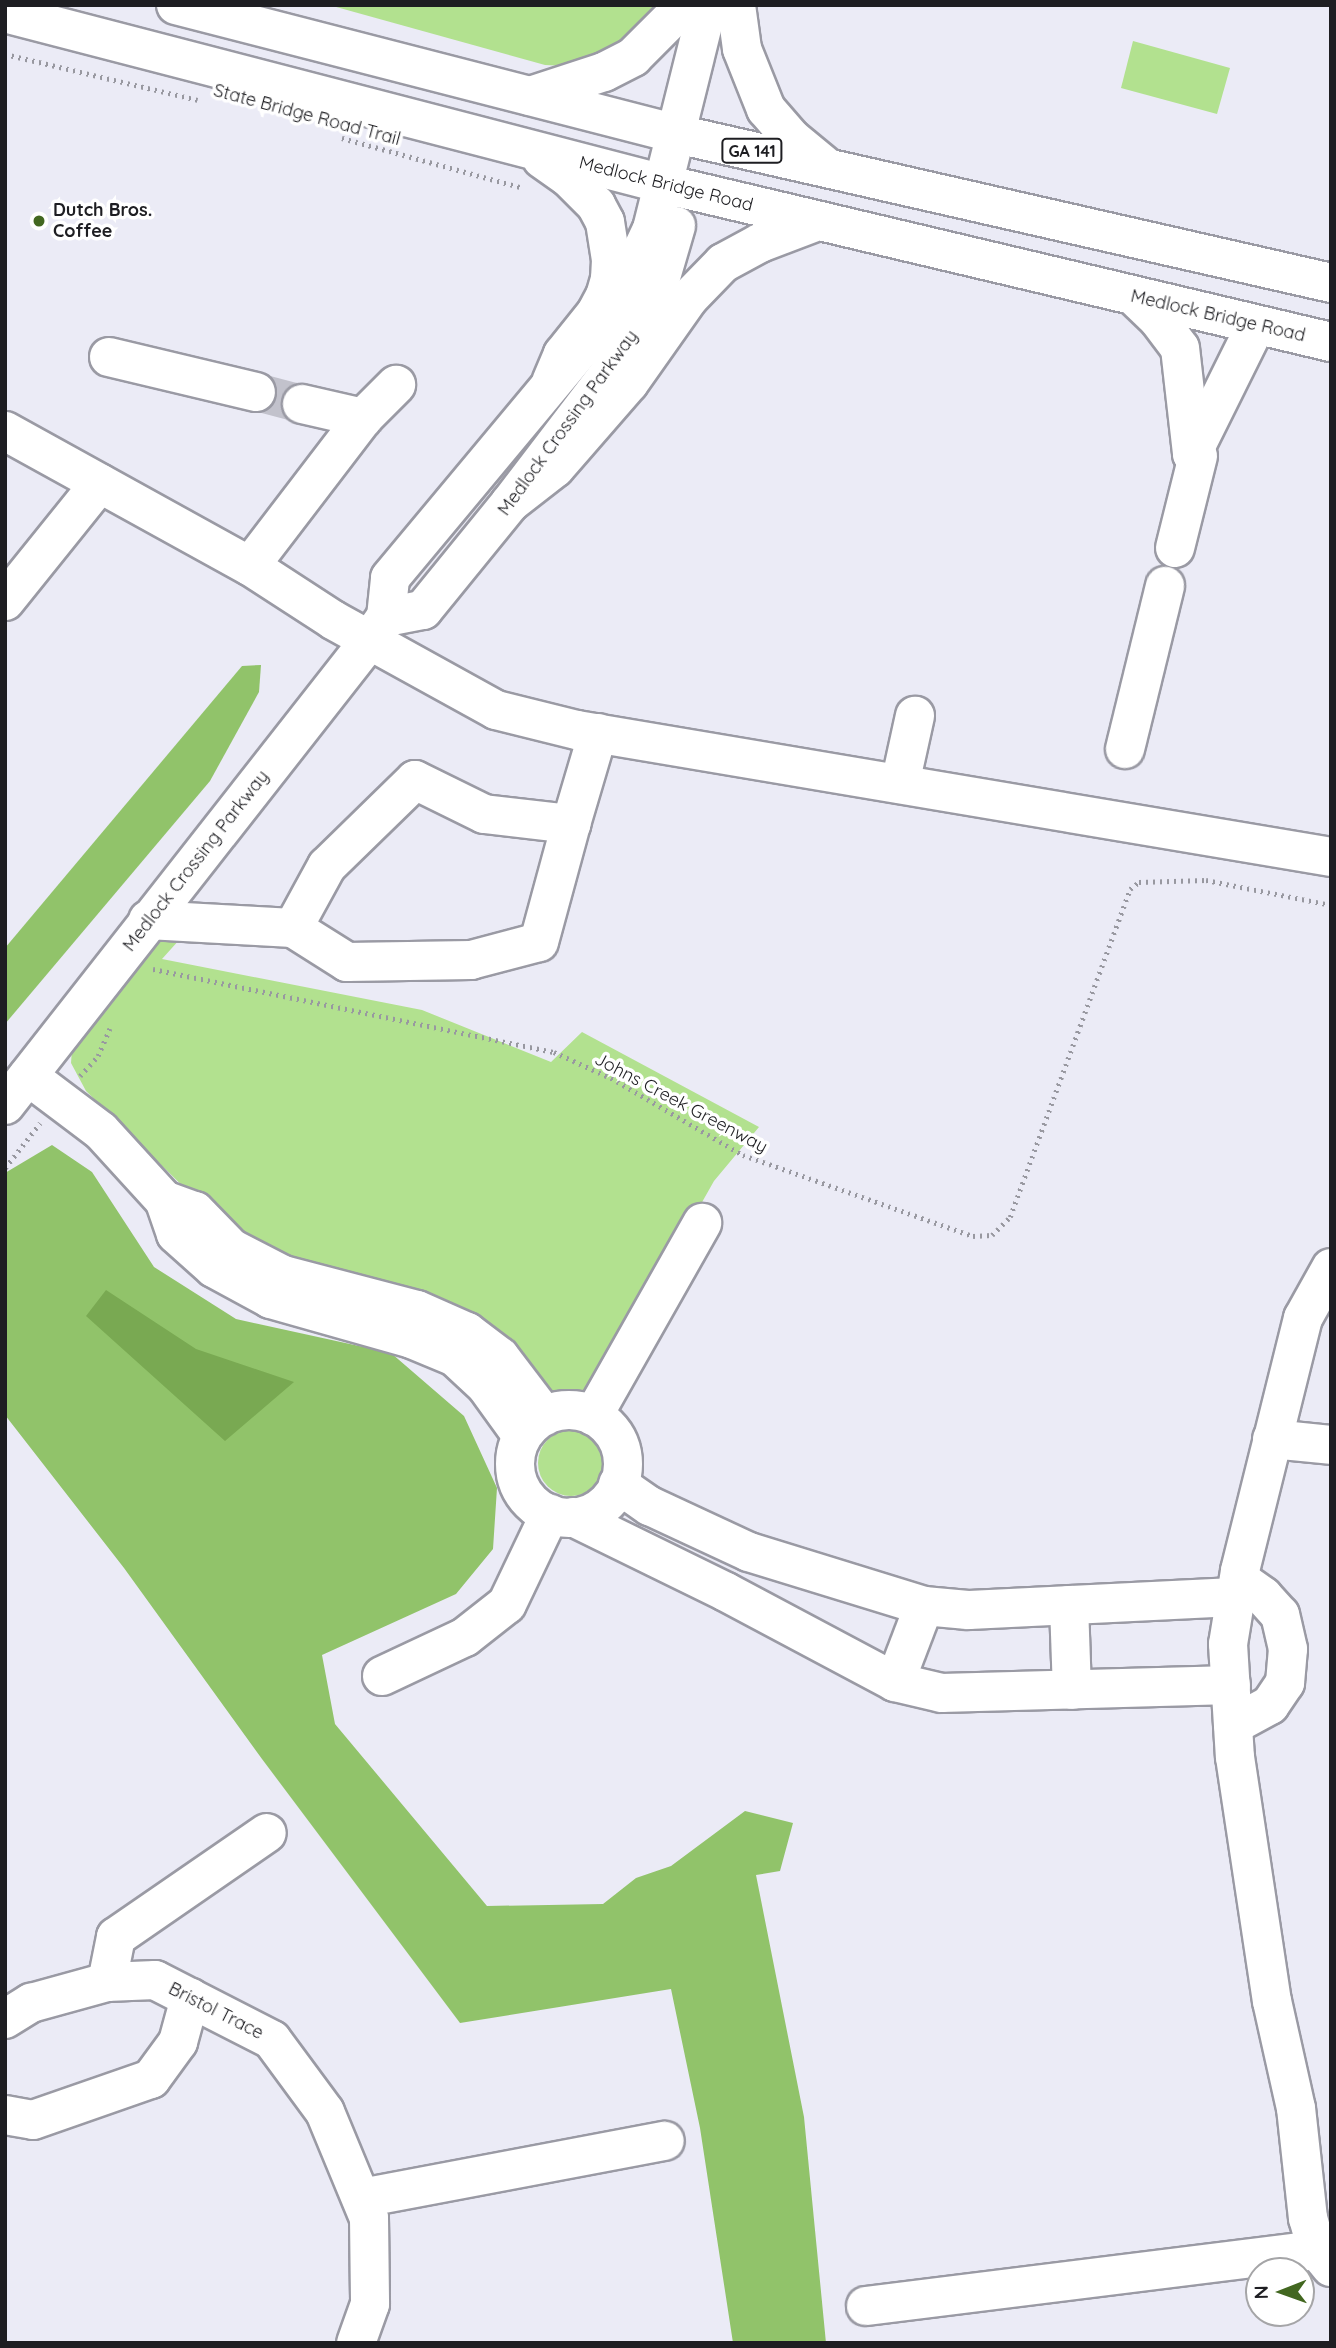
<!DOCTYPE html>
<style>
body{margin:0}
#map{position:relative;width:1336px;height:2348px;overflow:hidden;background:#ebebf6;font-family:Quicksand,sans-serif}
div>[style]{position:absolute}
.green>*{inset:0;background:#b2e18f}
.round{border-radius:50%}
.forest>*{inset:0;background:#91c36a}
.water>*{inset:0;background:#79a952}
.minor-tunnel>*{height:38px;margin-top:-19px;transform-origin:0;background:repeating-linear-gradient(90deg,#c2c2cc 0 38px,transparent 0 57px)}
.path>*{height:4.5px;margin-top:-2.25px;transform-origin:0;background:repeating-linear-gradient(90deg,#9898a0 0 2px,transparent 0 7px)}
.roads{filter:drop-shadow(2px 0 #9a9aa4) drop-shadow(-2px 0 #9a9aa4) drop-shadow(0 2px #9a9aa4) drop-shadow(0 -2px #9a9aa4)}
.minor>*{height:38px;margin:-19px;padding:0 19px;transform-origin:19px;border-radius:19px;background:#fff}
.minor>.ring{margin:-19px;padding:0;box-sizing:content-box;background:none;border:38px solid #fff;border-radius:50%}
.highway>*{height:38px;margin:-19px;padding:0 19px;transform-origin:19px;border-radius:19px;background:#fff}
.dots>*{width:19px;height:19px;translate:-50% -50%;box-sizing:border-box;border:4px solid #fff;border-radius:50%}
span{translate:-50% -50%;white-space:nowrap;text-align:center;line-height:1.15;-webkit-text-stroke:7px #fff;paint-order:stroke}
.shield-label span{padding:2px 5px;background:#fff;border:2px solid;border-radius:5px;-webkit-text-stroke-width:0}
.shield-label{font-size:16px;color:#1e1e22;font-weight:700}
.street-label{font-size:18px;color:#1e1e22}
.poi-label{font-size:18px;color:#1e1e22;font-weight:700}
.left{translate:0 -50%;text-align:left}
.frame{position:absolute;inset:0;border:7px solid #1e1e22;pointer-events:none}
.north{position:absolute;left:1245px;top:2257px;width:70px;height:70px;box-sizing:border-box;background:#fff;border:2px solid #a5a5a7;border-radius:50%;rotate:269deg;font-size:19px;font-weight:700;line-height:28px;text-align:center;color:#1e1e22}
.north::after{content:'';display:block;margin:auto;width:24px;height:32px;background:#426720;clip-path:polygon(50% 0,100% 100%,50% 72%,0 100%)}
</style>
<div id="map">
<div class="green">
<div style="clip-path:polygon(329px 5px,664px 5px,620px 53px,567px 66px,545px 65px)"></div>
<div style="clip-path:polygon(1133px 41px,1230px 68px,1217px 114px,1121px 88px)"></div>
<div style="clip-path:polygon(164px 928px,189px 929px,162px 959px,422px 1010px,551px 1062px,582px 1032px,759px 1127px,714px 1181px,601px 1381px,589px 1392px,568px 1396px,538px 1393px,298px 1271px,207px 1210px,86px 1091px,71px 1063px,72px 1049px)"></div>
<div class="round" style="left:538px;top:1430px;width:66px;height:66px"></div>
</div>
<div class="forest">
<div style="clip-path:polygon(261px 665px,259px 692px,210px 781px,5px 1024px,5px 948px,242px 666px)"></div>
<div style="clip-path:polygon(52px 1145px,92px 1172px,154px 1267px,236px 1319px,391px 1353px,464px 1416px,497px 1488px,493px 1549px,456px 1594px,322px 1655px,335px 1724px,487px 1906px,603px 1904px,636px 1878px,671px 1866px,745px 1811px,793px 1823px,780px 1871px,756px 1875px,804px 2117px,826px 2343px,733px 2343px,700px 2128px,671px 1989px,460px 2023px,262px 1759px,124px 1568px,5px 1415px,5px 1173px)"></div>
</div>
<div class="water">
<div style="clip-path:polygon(106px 1290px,196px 1349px,294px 1382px,225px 1441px,86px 1316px)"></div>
</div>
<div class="minor-tunnel">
<div style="left:256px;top:392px;width:48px;rotate:14.6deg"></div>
</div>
<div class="path">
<div style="left:5px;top:54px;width:198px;rotate:13.4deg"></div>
<div style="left:342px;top:138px;width:188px;rotate:15.4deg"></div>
<div style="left:153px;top:969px;width:409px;rotate:11.7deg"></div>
<div style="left:554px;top:1052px;width:63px;rotate:24.5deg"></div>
<div style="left:611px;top:1078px;width:153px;rotate:30.3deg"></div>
<div style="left:743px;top:1155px;width:244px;rotate:19.4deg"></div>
<div style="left:973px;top:1236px;width:19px;rotate:-3deg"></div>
<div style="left:992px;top:1235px;width:25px;rotate:-45deg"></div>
<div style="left:1010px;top:1217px;width:349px;rotate:-69.9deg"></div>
<div style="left:1130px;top:889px;width:11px;rotate:-38deg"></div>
<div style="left:1139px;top:882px;width:67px;rotate:-1.7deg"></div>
<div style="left:1206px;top:880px;width:127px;rotate:11.3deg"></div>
<div style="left:80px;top:1076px;width:27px;rotate:-48deg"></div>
<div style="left:98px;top:1056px;width:30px;rotate:-67deg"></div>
<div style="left:5px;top:1168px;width:57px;rotate:-52.1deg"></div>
</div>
<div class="roads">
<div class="minor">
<div style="left:1134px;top:296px;width:33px;rotate:44deg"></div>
<div style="left:1158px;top:319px;width:36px;rotate:53deg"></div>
<div style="left:1180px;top:348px;width:107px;rotate:83.5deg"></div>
<div style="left:109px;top:357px;width:151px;rotate:13.4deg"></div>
<div style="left:302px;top:404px;width:63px;rotate:12.9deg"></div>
<div style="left:5px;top:431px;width:280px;rotate:28.9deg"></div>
<div style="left:250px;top:566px;width:99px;rotate:33deg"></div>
<div style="left:333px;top:620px;width:186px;rotate:28.9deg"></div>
<div style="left:496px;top:710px;width:83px;rotate:13.9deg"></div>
<div style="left:577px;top:730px;width:765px;rotate:9.56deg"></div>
<div style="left:1192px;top:454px;width:144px;rotate:-63.6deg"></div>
<div style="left:1175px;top:548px;width:95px;rotate:-76deg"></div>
<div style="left:250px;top:566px;width:186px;rotate:-52.6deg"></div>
<div style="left:363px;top:418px;width:47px;rotate:-45deg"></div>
<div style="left:5px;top:601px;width:151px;rotate:-51.2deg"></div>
<div style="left:386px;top:617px;width:38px;rotate:-11deg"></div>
<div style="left:423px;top:610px;width:138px;rotate:-50.9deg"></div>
<div style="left:510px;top:503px;width:166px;rotate:-52.6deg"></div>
<div style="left:611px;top:371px;width:43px;rotate:-56.3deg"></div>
<div style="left:635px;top:335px;width:49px;rotate:-63.4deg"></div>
<div style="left:657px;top:291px;width:68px;rotate:-73.7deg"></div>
<div style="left:1125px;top:749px;width:168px;rotate:-76.2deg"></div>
<div style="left:900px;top:784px;width:70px;rotate:-77.6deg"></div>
<div style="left:148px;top:920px;width:145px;rotate:3.2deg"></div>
<div style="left:293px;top:928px;width:71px;rotate:-61.3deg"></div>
<div style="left:327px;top:866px;width:123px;rotate:-44.3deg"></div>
<div style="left:415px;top:780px;width:77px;rotate:26.2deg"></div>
<div style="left:484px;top:814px;width:88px;rotate:6.6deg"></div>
<div style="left:571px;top:824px;width:95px;rotate:-73.5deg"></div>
<div style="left:293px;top:928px;width:64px;rotate:32.2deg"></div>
<div style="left:347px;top:962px;width:124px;rotate:-0.9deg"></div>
<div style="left:471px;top:960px;width:70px;rotate:-14.8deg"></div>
<div style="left:539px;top:942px;width:122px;rotate:-74.8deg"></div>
<div style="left:28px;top:1076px;width:91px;rotate:37deg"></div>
<div style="left:101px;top:1131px;width:93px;rotate:47.6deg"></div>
<div style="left:5px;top:1105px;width:590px;rotate:-51.89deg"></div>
<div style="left:369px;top:641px;width:29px;rotate:-55deg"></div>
<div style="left:386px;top:617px;width:39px;rotate:-84deg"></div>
<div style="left:390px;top:578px;width:350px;rotate:-50.2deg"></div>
<div style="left:614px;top:309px;width:89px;rotate:-64.6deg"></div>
<div style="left:652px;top:229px;width:214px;rotate:-76deg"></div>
<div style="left:704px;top:21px;width:21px;rotate:-51deg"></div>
<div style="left:1331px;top:1268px;width:57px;rotate:119.2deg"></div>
<div style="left:1303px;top:1318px;width:261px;rotate:104deg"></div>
<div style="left:1240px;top:1571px;width:74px;rotate:99.3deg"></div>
<div style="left:1228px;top:1644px;width:113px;rotate:86.5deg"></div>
<div style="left:1235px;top:1757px;width:247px;rotate:81.4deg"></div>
<div style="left:1272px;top:2001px;width:110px;rotate:77.4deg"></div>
<div style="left:1296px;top:2108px;width:111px;rotate:83.8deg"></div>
<div style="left:1308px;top:2218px;width:33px;rotate:74deg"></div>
<div style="left:1317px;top:2250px;width:22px;rotate:51deg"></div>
<div class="ring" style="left:515px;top:1410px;width:70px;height:70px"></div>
<div style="left:593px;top:1416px;width:222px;rotate:-60.5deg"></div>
<div style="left:522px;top:1436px;width:62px;rotate:-125.8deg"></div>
<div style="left:486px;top:1386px;width:42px;rotate:-136.9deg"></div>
<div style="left:455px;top:1357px;width:47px;rotate:-157.3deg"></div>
<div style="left:412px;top:1339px;width:147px;rotate:-164.2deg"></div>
<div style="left:271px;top:1299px;width:65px;rotate:-151.5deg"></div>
<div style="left:214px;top:1268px;width:51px;rotate:-138.2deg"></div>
<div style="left:176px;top:1234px;width:36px;rotate:-109deg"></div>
<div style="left:164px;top:1200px;width:33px;rotate:20deg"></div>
<div style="left:195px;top:1211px;width:52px;rotate:45.8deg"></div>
<div style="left:231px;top:1248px;width:59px;rotate:27.4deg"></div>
<div style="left:283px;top:1275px;width:138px;rotate:14.6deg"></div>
<div style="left:417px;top:1310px;width:55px;rotate:23.7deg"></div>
<div style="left:467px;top:1332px;width:41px;rotate:37.1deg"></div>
<div style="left:500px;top:1357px;width:74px;rotate:52.7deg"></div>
<div style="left:1272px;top:1439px;width:59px;rotate:5.8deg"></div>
<div style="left:618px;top:1484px;width:39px;rotate:35deg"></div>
<div style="left:650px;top:1506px;width:109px;rotate:24.9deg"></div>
<div style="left:749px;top:1552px;width:183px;rotate:17.1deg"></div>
<div style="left:924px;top:1606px;width:44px;rotate:5.2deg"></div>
<div style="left:968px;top:1610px;width:268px;rotate:-2.8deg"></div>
<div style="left:573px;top:1517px;width:170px;rotate:26.1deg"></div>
<div style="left:726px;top:1592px;width:191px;rotate:28deg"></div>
<div style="left:895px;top:1682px;width:48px;rotate:13.2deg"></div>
<div style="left:942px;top:1693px;width:289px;rotate:-1.6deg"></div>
<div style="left:1069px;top:1605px;width:85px;rotate:88deg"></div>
<div style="left:382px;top:1676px;width:92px;rotate:-25.2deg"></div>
<div style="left:465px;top:1637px;width:53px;rotate:-38.2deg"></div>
<div style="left:507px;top:1604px;width:100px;rotate:-64.5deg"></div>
<div style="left:895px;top:1682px;width:81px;rotate:-69.1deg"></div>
<div style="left:1233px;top:1725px;width:42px;rotate:-28.4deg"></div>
<div style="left:1270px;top:1705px;width:27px;rotate:-56deg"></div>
<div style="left:1285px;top:1683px;width:34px;rotate:-85deg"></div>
<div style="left:1288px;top:1649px;width:35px;rotate:-103deg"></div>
<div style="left:1280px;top:1615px;width:25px;rotate:-132deg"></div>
<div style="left:1263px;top:1596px;width:29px;rotate:-145deg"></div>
<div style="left:107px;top:1982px;width:46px;rotate:-78.7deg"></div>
<div style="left:116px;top:1937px;width:183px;rotate:-34.6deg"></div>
<div style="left:5px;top:2019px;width:31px;rotate:-32deg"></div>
<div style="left:31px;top:2003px;width:79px;rotate:-15.4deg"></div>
<div style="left:107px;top:1982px;width:48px;rotate:-2.4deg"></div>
<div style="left:155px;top:1980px;width:131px;rotate:27.1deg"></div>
<div style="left:272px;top:2040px;width:89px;rotate:53.6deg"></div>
<div style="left:325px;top:2112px;width:115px;rotate:67.5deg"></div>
<div style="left:369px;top:2218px;width:86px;rotate:89.3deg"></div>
<div style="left:370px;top:2304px;width:41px;rotate:109.7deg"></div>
<div style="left:5px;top:2115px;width:28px;rotate:10deg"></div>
<div style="left:33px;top:2120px;width:125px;rotate:-19.2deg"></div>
<div style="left:151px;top:2079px;width:46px;rotate:-53.9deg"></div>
<div style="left:178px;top:2042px;width:46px;rotate:-74.7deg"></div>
<div style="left:362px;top:2198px;width:308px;rotate:-10.7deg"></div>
<div style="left:866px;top:2306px;width:454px;rotate:-7.1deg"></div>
</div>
<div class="highway">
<div style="left:176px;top:5px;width:517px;rotate:14.44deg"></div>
<div style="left:677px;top:134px;width:671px;rotate:12.83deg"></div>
<div style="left:736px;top:5px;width:44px;rotate:82.2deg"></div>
<div style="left:742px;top:49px;width:65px;rotate:68.2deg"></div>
<div style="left:766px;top:109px;width:38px;rotate:49deg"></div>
<div style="left:791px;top:138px;width:44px;rotate:39.5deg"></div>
<div style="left:5px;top:13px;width:681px;rotate:14.55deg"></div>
<div style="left:664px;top:184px;width:685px;rotate:13.33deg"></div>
<div style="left:530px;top:96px;width:78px;rotate:-18deg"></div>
<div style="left:604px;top:72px;width:33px;rotate:-27deg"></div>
<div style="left:633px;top:57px;width:74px;rotate:-45deg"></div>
<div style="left:542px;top:159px;width:32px;rotate:35deg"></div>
<div style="left:568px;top:177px;width:40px;rotate:45deg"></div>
<div style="left:596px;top:205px;width:19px;rotate:62deg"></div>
<div style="left:605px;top:222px;width:38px;rotate:81deg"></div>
<div style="left:611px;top:260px;width:19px;rotate:93deg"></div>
<div style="left:610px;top:279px;width:18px;rotate:106deg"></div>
<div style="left:605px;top:296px;width:19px;rotate:118deg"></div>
<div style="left:596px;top:313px;width:53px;rotate:128.8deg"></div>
<div style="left:563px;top:354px;width:30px;rotate:113deg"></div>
<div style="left:510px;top:503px;width:57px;rotate:-37.9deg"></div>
<div style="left:555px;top:468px;width:113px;rotate:-49deg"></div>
<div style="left:629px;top:383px;width:104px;rotate:-54.8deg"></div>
<div style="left:689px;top:298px;width:49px;rotate:-45.8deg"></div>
<div style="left:723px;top:263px;width:42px;rotate:-28.4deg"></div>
<div style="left:760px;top:243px;width:62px;rotate:-20.8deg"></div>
</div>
</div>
<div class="dots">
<div style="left:39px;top:221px;background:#426720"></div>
</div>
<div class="shield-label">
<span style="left:752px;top:151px">GA 141</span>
</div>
<div class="street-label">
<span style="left:307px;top:115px;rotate:15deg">State Bridge Road Trail</span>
<span style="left:666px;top:184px;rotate:14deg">Medlock Bridge Road</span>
<span style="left:1218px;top:316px;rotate:13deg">Medlock Bridge Road</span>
<span style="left:568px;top:423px;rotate:-54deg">Medlock Crossing Parkway</span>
<span style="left:196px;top:861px;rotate:-52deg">Medlock Crossing Parkway</span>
<span style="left:681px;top:1103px;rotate:28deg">Johns Creek Greenway</span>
<span style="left:216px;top:2011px;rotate:27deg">Bristol Trace</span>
</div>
<div class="poi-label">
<span class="left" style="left:53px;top:221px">Dutch Bros.<br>Coffee</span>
</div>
<div class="frame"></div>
<div class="north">N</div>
</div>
